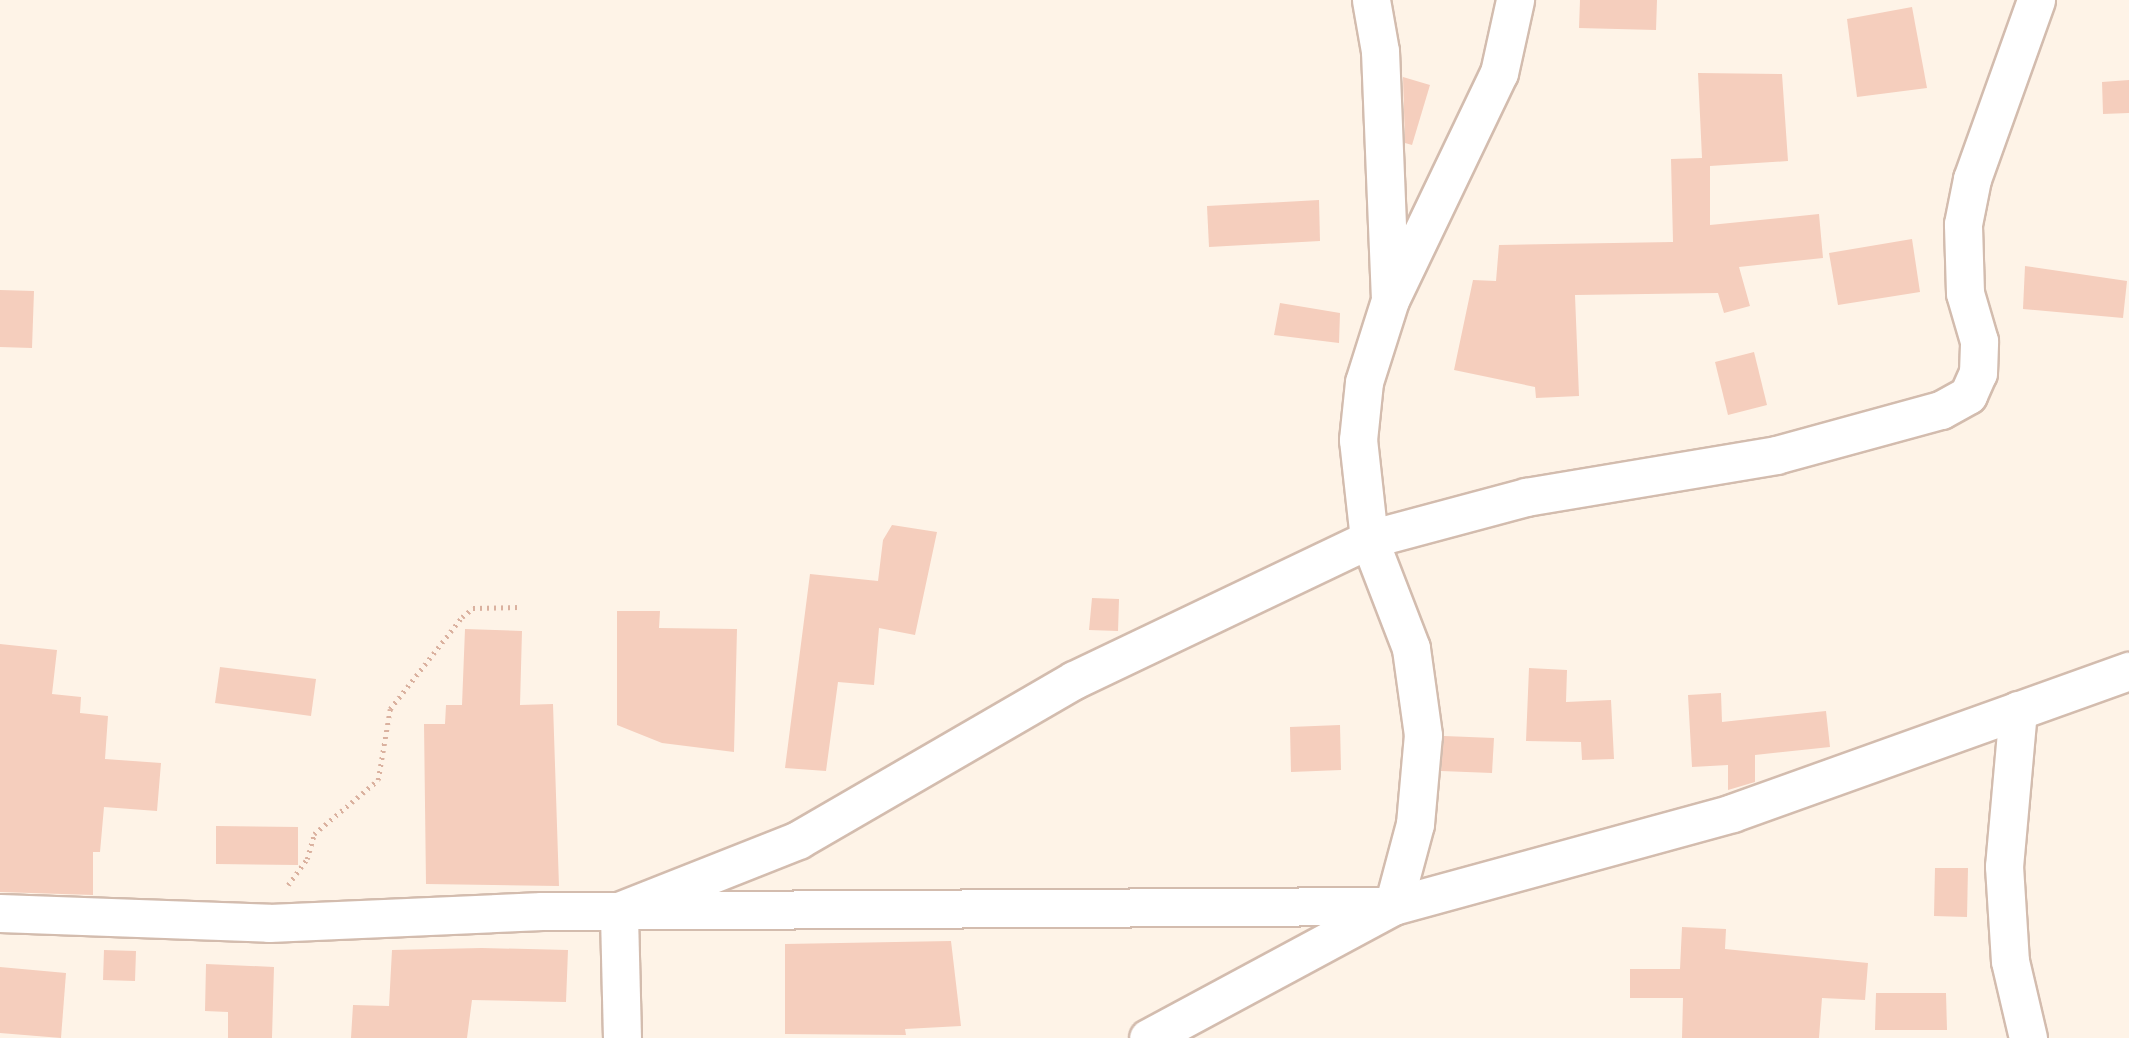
<!DOCTYPE html>
<style>
body{margin:0}
#map{position:relative;width:2129px;height:1038px;overflow:hidden;background:#fef3e7;font-family:"DejaVu Sans",sans-serif}
div>[style]{position:absolute}
.building>*{inset:0;background:#f5cebd}
.path>*{height:4.5px;margin-top:-2.25px;transform-origin:0;background:repeating-linear-gradient(90deg,#dab19f 0 2px,transparent 0 7px)}
.roads{filter:drop-shadow(2px 0 #d3bcae) drop-shadow(-2px 0 #d3bcae) drop-shadow(0 2px #d3bcae) drop-shadow(0 -2px #d3bcae)}
.street>*{height:37px;margin:-18.5px;padding:0 18.5px;transform-origin:18.5px;border-radius:18.5px;background:#fff}
span{translate:-50% -50%;white-space:nowrap;text-align:center;line-height:1.15;-webkit-text-stroke:6px #fff7ee;paint-order:stroke}
</style>
<div id="map">
<div class="building">
<div style="clip-path:polygon(1580px 0,1657px 0,1656px 30px,1579px 28px)"></div>
<div style="clip-path:polygon(1912px 7px,1927px 88px,1857px 97px,1847px 19px)"></div>
<div style="clip-path:polygon(1698px 73px,1782px 74px,1788px 161px,1710px 166px,1710px 225px,1819px 214px,1823px 258px,1739px 267px,1750px 306px,1724px 313px,1718px 293px,1575px 295px,1579px 396px,1536px 398px,1535px 387px,1454px 370px,1473px 280px,1496px 281px,1499px 245px,1673px 242px,1671px 159px,1702px 158px)"></div>
<div style="clip-path:polygon(1403px 77px,1430px 85px,1412px 145px,1405px 143px)"></div>
<div style="clip-path:polygon(2129px 80px,2129px 113px,2103px 114px,2102px 82px)"></div>
<div style="clip-path:polygon(1319px 200px,1320px 241px,1209px 247px,1207px 206px)"></div>
<div style="clip-path:polygon(1912px 239px,1920px 292px,1838px 305px,1829px 253px)"></div>
<div style="clip-path:polygon(2025px 266px,2127px 281px,2123px 318px,2023px 309px)"></div>
<div style="clip-path:polygon(0 290px,34px 291px,32px 348px,0 347px)"></div>
<div style="clip-path:polygon(1280px 303px,1340px 313px,1339px 343px,1274px 335px)"></div>
<div style="clip-path:polygon(1754px 352px,1767px 405px,1728px 415px,1715px 362px)"></div>
<div style="clip-path:polygon(892px 525px,937px 532px,915px 635px,879px 628px,874px 685px,838px 682px,826px 771px,785px 768px,810px 574px,878px 581px,883px 540px)"></div>
<div style="clip-path:polygon(1092px 598px,1119px 599px,1118px 631px,1089px 630px)"></div>
<div style="clip-path:polygon(617px 611px,660px 611px,659px 628px,737px 629px,734px 752px,662px 743px,617px 725px)"></div>
<div style="clip-path:polygon(465px 629px,522px 631px,520px 705px,553px 704px,559px 886px,426px 884px,424px 724px,445px 724px,446px 705px,462px 705px)"></div>
<div style="clip-path:polygon(0 644px,57px 650px,52px 694px,81px 697px,80px 713px,108px 716px,105px 759px,161px 763px,157px 811px,104px 807px,100px 852px,93px 852px,93px 895px,0 892px)"></div>
<div style="clip-path:polygon(220px 667px,316px 679px,311px 716px,215px 703px)"></div>
<div style="clip-path:polygon(1529px 668px,1567px 670px,1566px 702px,1611px 700px,1614px 759px,1582px 760px,1581px 742px,1526px 741px)"></div>
<div style="clip-path:polygon(1721px 693px,1722px 722px,1826px 711px,1830px 747px,1755px 755px,1755px 782px,1728px 790px,1728px 765px,1692px 767px,1688px 695px)"></div>
<div style="clip-path:polygon(1340px 725px,1341px 770px,1291px 772px,1290px 727px)"></div>
<div style="clip-path:polygon(1444px 736px,1494px 738px,1492px 773px,1441px 771px)"></div>
<div style="clip-path:polygon(216px 826px,298px 827px,298px 865px,216px 864px)"></div>
<div style="clip-path:polygon(1935px 868px,1968px 868px,1967px 917px,1934px 916px)"></div>
<div style="clip-path:polygon(1682px 927px,1726px 929px,1725px 949px,1868px 963px,1865px 1000px,1822px 998px,1819px 1038px,1682px 1038px,1683px 998px,1630px 998px,1630px 969px,1680px 969px)"></div>
<div style="clip-path:polygon(951px 941px,961px 1026px,905px 1029px,906px 1035px,785px 1034px,785px 944px)"></div>
<div style="clip-path:polygon(482px 948px,568px 950px,566px 1002px,472px 1000px,467px 1038px,351px 1038px,353px 1005px,389px 1006px,392px 950px)"></div>
<div style="clip-path:polygon(104px 950px,136px 951px,135px 981px,103px 980px)"></div>
<div style="clip-path:polygon(206px 964px,274px 967px,272px 1038px,228px 1038px,228px 1012px,205px 1011px)"></div>
<div style="clip-path:polygon(0 967px,66px 973px,61px 1038px,0 1033px)"></div>
<div style="clip-path:polygon(1876px 993px,1946px 993px,1947px 1030px,1875px 1030px)"></div>
</div>
<div class="path">
<div style="left:288px;top:885px;width:32px;rotate:-54deg"></div>
<div style="left:307px;top:859px;width:26px;rotate:-74deg"></div>
<div style="left:314px;top:834px;width:84px;rotate:-40.2deg"></div>
<div style="left:378px;top:780px;width:72px;rotate:-80.4deg"></div>
<div style="left:390px;top:709px;width:117px;rotate:-52deg"></div>
<div style="left:462px;top:617px;width:14px;rotate:-39deg"></div>
<div style="left:473px;top:608px;width:46px;rotate:-1.2deg"></div>
</div>
<div class="roads">
<div class="street">
<div style="left:1371px;top:0;width:52px;rotate:80deg"></div>
<div style="left:1380px;top:51px;width:245px;rotate:87.7deg"></div>
<div style="left:2018px;top:710px;width:157px;rotate:95.1deg"></div>
<div style="left:2004px;top:866px;width:95px;rotate:86.4deg"></div>
<div style="left:2010px;top:961px;width:79px;rotate:76.8deg"></div>
<div style="left:1393px;top:906px;width:85px;rotate:-75deg"></div>
<div style="left:1415px;top:824px;width:89px;rotate:-84.9deg"></div>
<div style="left:1423px;top:735px;width:88px;rotate:-97.9deg"></div>
<div style="left:1411px;top:648px;width:117px;rotate:-111.1deg"></div>
<div style="left:1369px;top:539px;width:100px;rotate:-96.3deg"></div>
<div style="left:1358px;top:440px;width:58px;rotate:-84.1deg"></div>
<div style="left:1364px;top:382px;width:86px;rotate:-72.4deg"></div>
<div style="left:1390px;top:300px;width:252px;rotate:-64.4deg"></div>
<div style="left:1499px;top:73px;width:75px;rotate:-77.6deg"></div>
<div style="left:0;top:913px;width:269px;rotate:2.1deg"></div>
<div style="left:269px;top:923px;width:273px;rotate:-2.5deg"></div>
<div style="left:542px;top:911px;width:851px;rotate:-0.34deg"></div>
<div style="left:622px;top:1038px;width:127px;rotate:-91.4deg"></div>
<div style="left:619px;top:911px;width:193px;rotate:-21.6deg"></div>
<div style="left:798px;top:840px;width:319px;rotate:-30.1deg"></div>
<div style="left:1074px;top:680px;width:327px;rotate:-25.5deg"></div>
<div style="left:1369px;top:539px;width:163px;rotate:-15deg"></div>
<div style="left:1526px;top:497px;width:254px;rotate:-9.5deg"></div>
<div style="left:1776px;top:455px;width:171px;rotate:-15.3deg"></div>
<div style="left:1941px;top:410px;width:31px;rotate:-29deg"></div>
<div style="left:1968px;top:395px;width:24px;rotate:-66deg"></div>
<div style="left:1978px;top:373px;width:32px;rotate:-88deg"></div>
<div style="left:1979px;top:341px;width:50px;rotate:-106.3deg"></div>
<div style="left:1965px;top:293px;width:69px;rotate:-91.7deg"></div>
<div style="left:1963px;top:224px;width:46px;rotate:-78.7deg"></div>
<div style="left:1972px;top:179px;width:190px;rotate:-70.3deg"></div>
<div style="left:1148px;top:1038px;width:278px;rotate:-28.3deg"></div>
<div style="left:1393px;top:906px;width:352px;rotate:-15.3deg"></div>
<div style="left:1732px;top:813px;width:422px;rotate:-19.7deg"></div>
</div>
</div>
</div>
